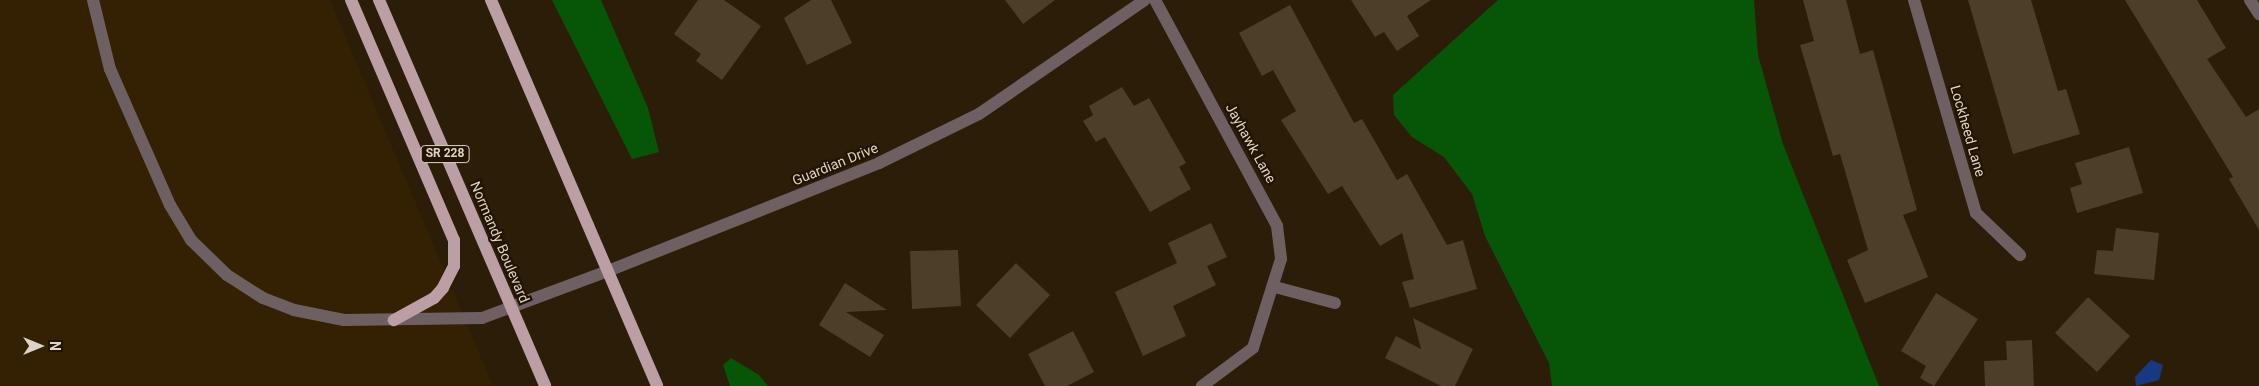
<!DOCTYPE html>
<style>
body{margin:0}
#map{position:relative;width:2259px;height:386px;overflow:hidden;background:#2c1d08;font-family:Roboto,sans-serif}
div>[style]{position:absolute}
.built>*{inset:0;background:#342104}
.forest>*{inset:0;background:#075607}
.water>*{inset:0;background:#183881}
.building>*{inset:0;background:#4d3e28}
.minor>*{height:12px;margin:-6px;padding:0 6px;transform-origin:6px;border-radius:6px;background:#6e6062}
.major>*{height:12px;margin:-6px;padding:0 6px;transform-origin:6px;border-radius:6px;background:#bc9fa4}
span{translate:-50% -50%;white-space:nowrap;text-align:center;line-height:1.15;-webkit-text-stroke:4.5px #221401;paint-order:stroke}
.shield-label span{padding:1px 4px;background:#221401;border:1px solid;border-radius:4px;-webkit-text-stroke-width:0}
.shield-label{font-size:12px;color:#ddd4c7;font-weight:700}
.street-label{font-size:14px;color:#ddd4c7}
.north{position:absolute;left:15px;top:321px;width:50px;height:50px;-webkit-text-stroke:4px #221401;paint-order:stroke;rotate:90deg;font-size:14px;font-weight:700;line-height:20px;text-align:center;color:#ddd4c7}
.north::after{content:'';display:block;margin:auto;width:18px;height:22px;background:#ddd4c7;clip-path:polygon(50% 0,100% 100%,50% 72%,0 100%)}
</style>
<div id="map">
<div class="built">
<div style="clip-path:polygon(0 0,330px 0,493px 386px,0 386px)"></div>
</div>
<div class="forest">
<div style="clip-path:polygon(552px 0,601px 0,648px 108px,659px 152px,632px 159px)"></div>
<div style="clip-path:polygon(1498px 0,1754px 0,1758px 55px,1783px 144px,1879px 386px,1552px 386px,1549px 363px,1485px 236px,1472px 194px,1444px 157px,1412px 137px,1394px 115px,1393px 95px)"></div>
<div style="clip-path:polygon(731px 358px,759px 375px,768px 386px,730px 386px,723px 365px)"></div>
</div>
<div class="water">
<div style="clip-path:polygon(2151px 360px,2163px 365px,2159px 380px,2136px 386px,2135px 377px)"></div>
</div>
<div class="building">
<div style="clip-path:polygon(698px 0,724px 0,761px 26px,722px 80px,696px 61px,701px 54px,674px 34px)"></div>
<div style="clip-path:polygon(811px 0,831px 0,852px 43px,807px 65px,784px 18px)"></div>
<div style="clip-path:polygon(1005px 0,1055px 0,1023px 24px)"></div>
<div style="clip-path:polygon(1351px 0,1431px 0,1407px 16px,1419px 36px,1397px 51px,1384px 32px,1375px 37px)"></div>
<div style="clip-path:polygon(1803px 0,1846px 0,1860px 54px,1873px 50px,1917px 210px,1903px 215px,1928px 277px,1865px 303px,1847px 260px,1868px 250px,1840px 154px,1833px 156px,1800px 45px,1814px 41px)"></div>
<div style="clip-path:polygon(1968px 0,2031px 0,2058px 91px,2066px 89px,2080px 134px,2013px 154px)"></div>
<div style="clip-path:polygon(2125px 0,2197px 0,2226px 48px,2207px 59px,2246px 117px,2259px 109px,2259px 230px,2229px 179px,2233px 177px)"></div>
<div style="clip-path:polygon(1290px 5px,1354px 123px,1362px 119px,1397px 180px,1407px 174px,1447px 245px,1463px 240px,1477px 289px,1410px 308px,1402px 282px,1414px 279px,1402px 233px,1380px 246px,1342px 186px,1328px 194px,1281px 120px,1296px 111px,1273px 70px,1262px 76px,1239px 33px)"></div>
<div style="clip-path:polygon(1122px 87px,1134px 106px,1149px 98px,1186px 163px,1179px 167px,1191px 189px,1150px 212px,1105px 137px,1096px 142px,1083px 121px,1093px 115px,1089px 106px)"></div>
<div style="clip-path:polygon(2129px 147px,2143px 193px,2077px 213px,2070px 188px,2082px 184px,2075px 163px)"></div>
<div style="clip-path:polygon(1211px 223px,1227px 257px,1207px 266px,1216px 285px,1173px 306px,1186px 336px,1143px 356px,1115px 292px,1177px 263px,1168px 243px)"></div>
<div style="clip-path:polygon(2116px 228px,2159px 233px,2154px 280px,2094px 274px,2097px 250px,2113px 251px)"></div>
<div style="clip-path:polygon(958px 250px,961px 306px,912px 309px,910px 251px)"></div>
<div style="clip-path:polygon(1016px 263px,1050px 295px,1010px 338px,976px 305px)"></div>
<div style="clip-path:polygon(845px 283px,887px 310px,846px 312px,884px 335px,870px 357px,819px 325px)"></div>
<div style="clip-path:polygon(1936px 293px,1978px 319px,1934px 386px,1920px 378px,1926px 366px,1901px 351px)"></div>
<div style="clip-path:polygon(2088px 297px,2130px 336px,2097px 372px,2055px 333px)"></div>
<div style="clip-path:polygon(1413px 318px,1473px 349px,1455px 386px,1441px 386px,1385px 358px,1396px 336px,1421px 349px)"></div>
<div style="clip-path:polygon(1073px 331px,1094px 372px,1067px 386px,1045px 386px,1028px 354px)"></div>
<div style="clip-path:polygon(2032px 340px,2034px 386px,1985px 386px,1984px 361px,2007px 360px,2006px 341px)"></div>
</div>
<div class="minor">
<div style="left:93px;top:0;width:71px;rotate:76.2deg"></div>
<div style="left:110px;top:69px;width:149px;rotate:66.2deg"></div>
<div style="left:170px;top:205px;width:41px;rotate:59deg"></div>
<div style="left:191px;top:240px;width:50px;rotate:44.2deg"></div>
<div style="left:227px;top:275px;width:43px;rotate:32.6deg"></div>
<div style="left:263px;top:298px;width:33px;rotate:21deg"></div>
<div style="left:294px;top:310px;width:51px;rotate:11.3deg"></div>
<div style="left:344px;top:320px;width:138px;rotate:-0.8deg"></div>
<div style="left:482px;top:318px;width:134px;rotate:-20.5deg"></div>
<div style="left:608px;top:271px;width:292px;rotate:-21.7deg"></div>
<div style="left:879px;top:163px;width:111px;rotate:-26.1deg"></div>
<div style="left:979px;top:114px;width:201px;rotate:-34.5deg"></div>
<div style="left:1155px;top:0;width:257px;rotate:61.6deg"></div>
<div style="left:1277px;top:226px;width:33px;rotate:83deg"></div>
<div style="left:1281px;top:259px;width:93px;rotate:107.5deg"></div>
<div style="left:1253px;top:348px;width:64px;rotate:143.3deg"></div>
<div style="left:1914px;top:0;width:222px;rotate:73.8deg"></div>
<div style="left:1976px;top:213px;width:61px;rotate:43.7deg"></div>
<div style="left:2250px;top:0;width:17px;rotate:57deg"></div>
<div style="left:1275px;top:287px;width:62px;rotate:14.9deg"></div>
</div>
<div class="major">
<div style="left:351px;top:0;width:261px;rotate:66.8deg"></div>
<div style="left:454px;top:240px;width:26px;rotate:90deg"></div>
<div style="left:454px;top:266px;width:25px;rotate:117deg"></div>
<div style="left:443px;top:288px;width:13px;rotate:132deg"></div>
<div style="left:434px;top:298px;width:46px;rotate:151.2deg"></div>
<div style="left:379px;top:0;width:420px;rotate:66.7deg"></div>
<div style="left:491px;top:0;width:420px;rotate:66.7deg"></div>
</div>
<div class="shield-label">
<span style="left:445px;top:154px">SR 228</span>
</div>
<div class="street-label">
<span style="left:1968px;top:131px;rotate:74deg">Lockheed Lane</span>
<span style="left:1251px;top:143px;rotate:61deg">Jayhawk Lane</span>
<span style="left:835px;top:164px;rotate:-22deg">Guardian Drive</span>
<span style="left:500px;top:242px;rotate:67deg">Normandy Boulevard</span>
</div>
<div class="north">N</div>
</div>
